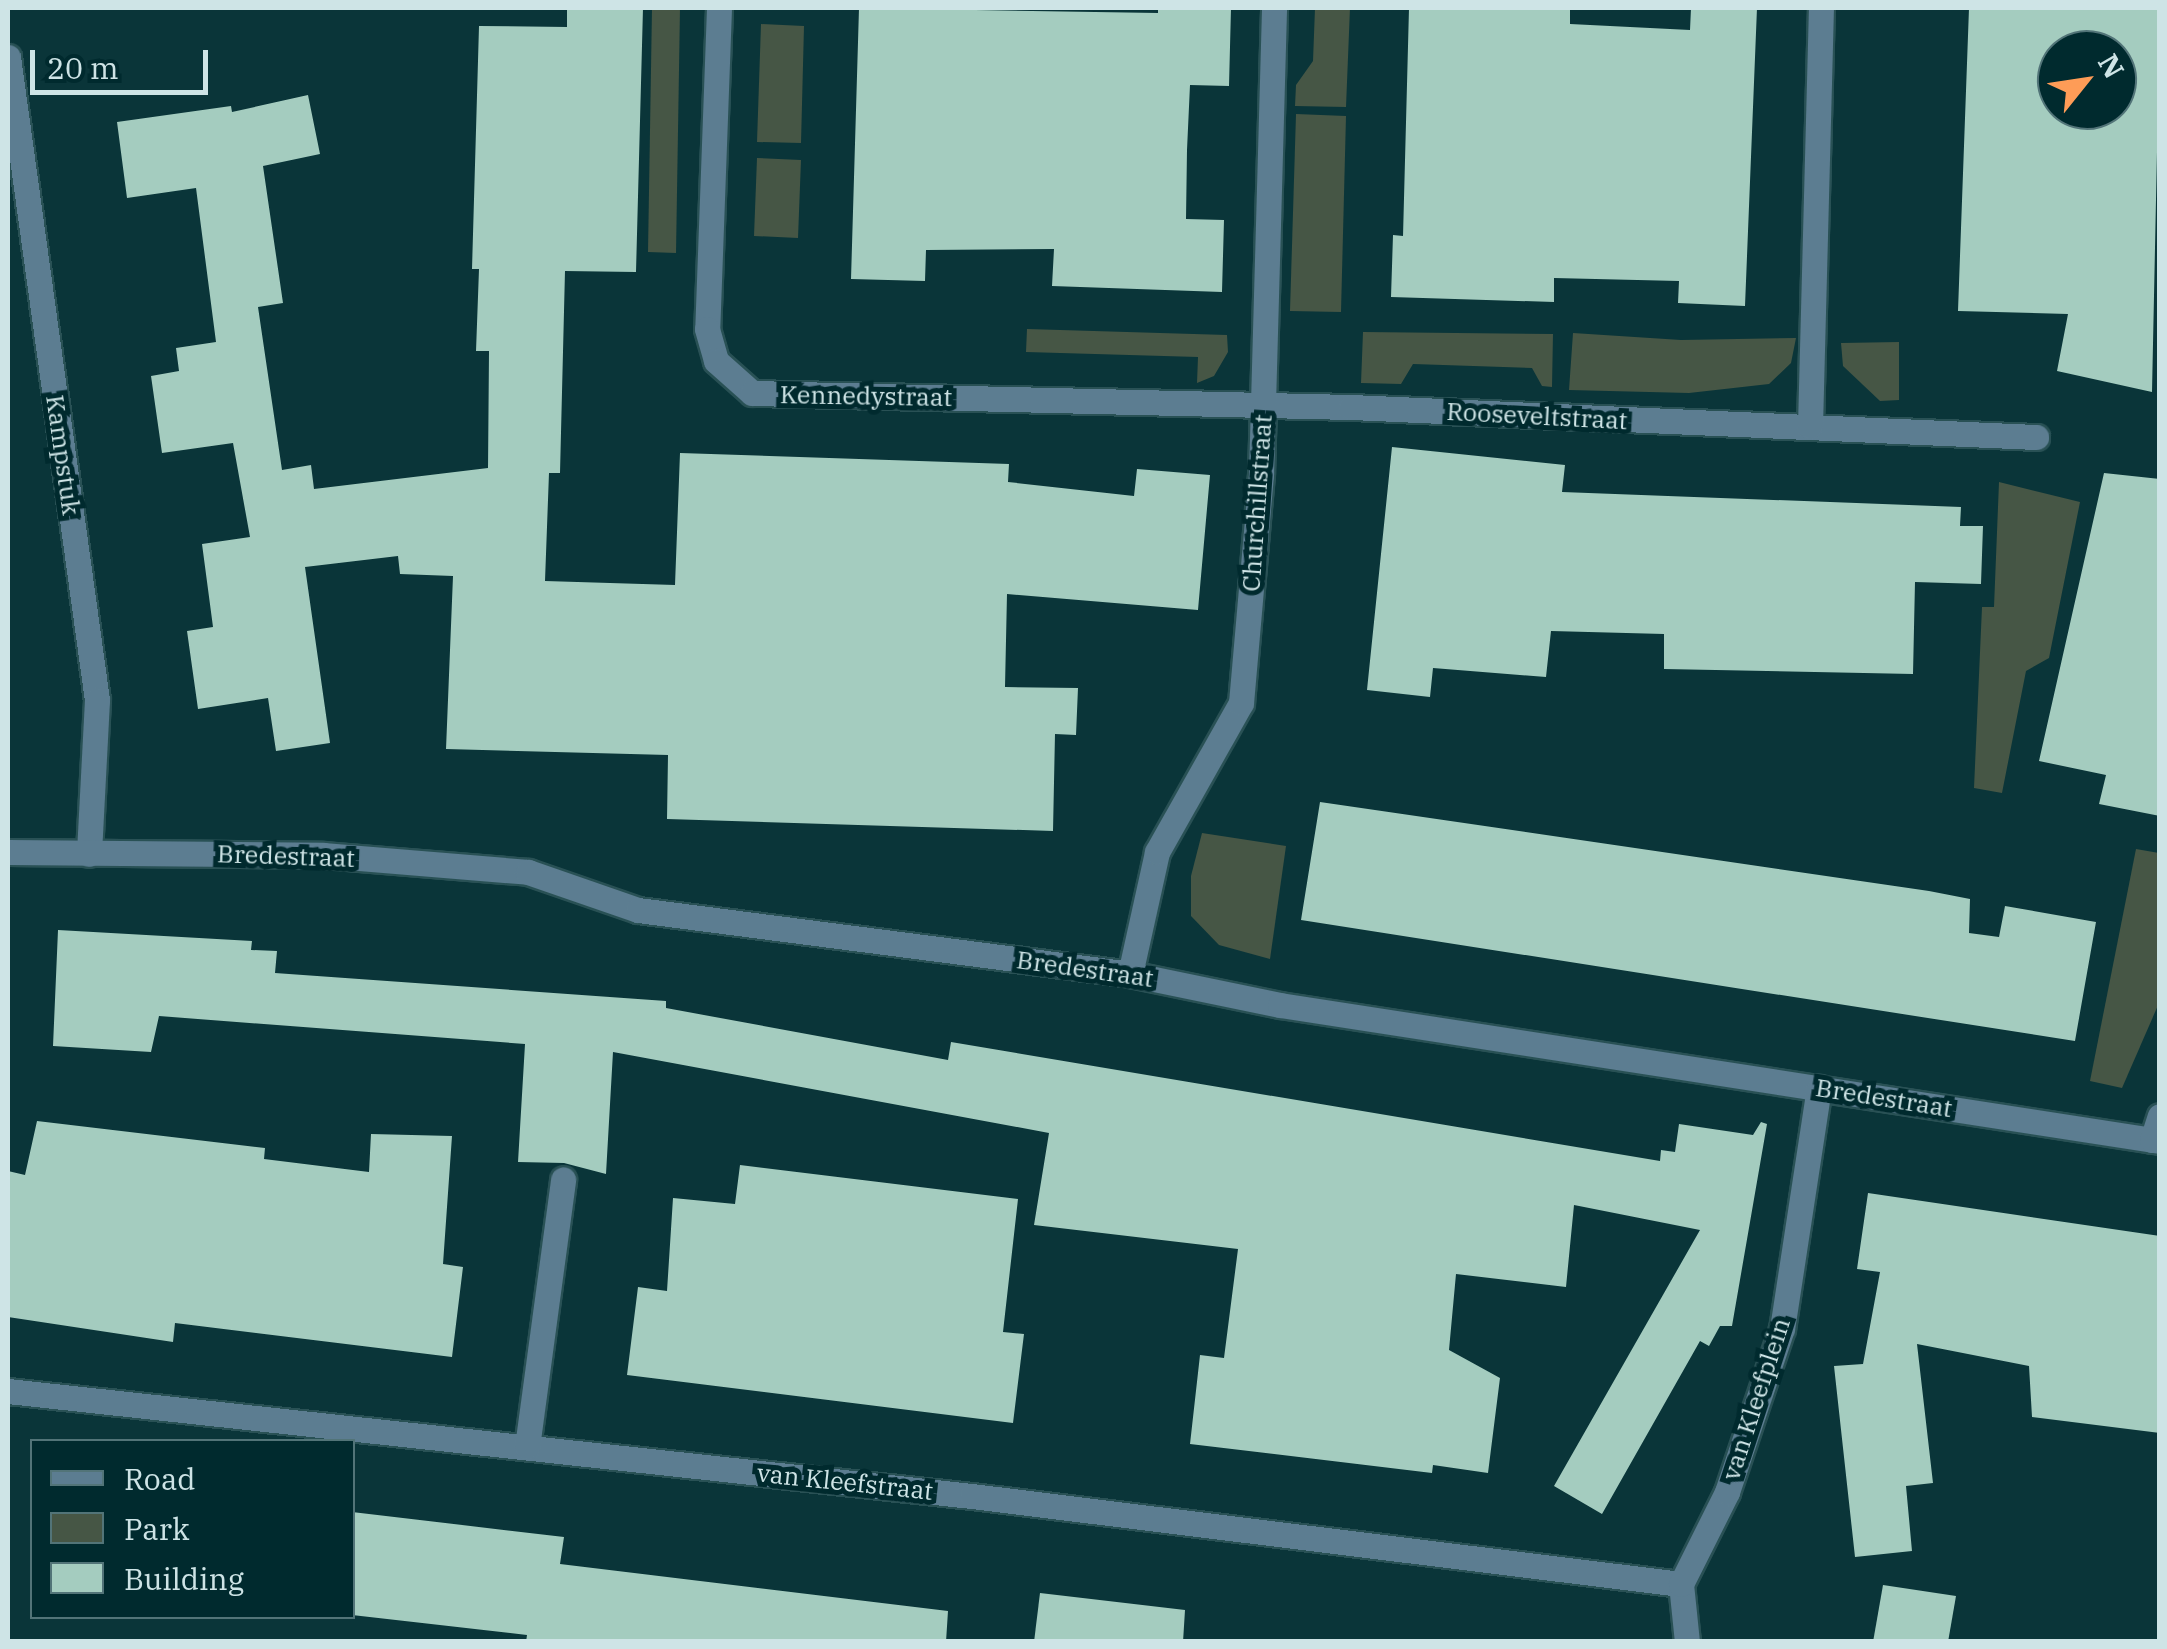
<!DOCTYPE html>
<style>
body{margin:0}
#map{position:relative;width:2167px;height:1649px;overflow:hidden;background:#0a3539;font-family:"IBM Plex Serif",serif}
div>[style]{position:absolute}
.green>*{inset:0;background:#465645}
.building>*{inset:0;background:#a4ccbf}
.roads{filter:drop-shadow(2px 0 #295155) drop-shadow(-2px 0 #295155) drop-shadow(0 2px #295155) drop-shadow(0 -2px #295155)}
.minor>*{height:25px;margin:-12.5px;padding:0 12.5px;transform-origin:12.5px;border-radius:12.5px;background:#5c7d91}
span{translate:-50% -50%;white-space:nowrap;text-align:center;line-height:1.15;-webkit-text-stroke:10px #002a2e;paint-order:stroke}
.street-label{font-size:25px;color:#cee4e6}
.frame{position:absolute;inset:0;border:10px solid #cee4e6;pointer-events:none}
.legend{position:absolute;left:30px;top:1439px;width:325px;height:180px;box-sizing:border-box;background:#002a2e;border:2px solid #527478;margin:0;padding:12px 18px;list-style:none;font-size:30px;color:#cee4e6}
.legend li{display:flex;align-items:center;gap:20px;height:50px}
.legend b{width:50px;border:2px solid #527478}
.north{position:absolute;left:2037px;top:30px;width:100px;height:100px;box-sizing:border-box;background:#002a2e;border:2px solid #527478;border-radius:50%;rotate:60deg;font-size:28px;font-weight:700;line-height:40px;text-align:center;color:#cee4e6}
.north::after{content:'';display:block;margin:auto;width:35px;height:45px;background:#fe9c57;clip-path:polygon(50% 0,100% 100%,50% 72%,0 100%)}
.scale{position:absolute;left:30px;top:50px;width:178px;height:45px;box-sizing:border-box;border:5px solid #cee4e6;border-top:0;padding-left:12px;font-size:30px;line-height:35px;white-space:nowrap;color:#cee4e6;-webkit-text-stroke:8px #002a2e;paint-order:stroke}
</style>
<div id="map">
<div class="green">
<div style="clip-path:polygon(652px 8px,680px 8px,676px 253px,648px 252px)"></div>
<div style="clip-path:polygon(1315px 8px,1350px 8px,1346px 107px,1295px 106px,1296px 85px,1313px 61px)"></div>
<div style="clip-path:polygon(761px 24px,804px 26px,801px 143px,757px 142px)"></div>
<div style="clip-path:polygon(1296px 114px,1346px 116px,1341px 312px,1290px 311px)"></div>
<div style="clip-path:polygon(757px 158px,801px 160px,798px 238px,754px 236px)"></div>
<div style="clip-path:polygon(1027px 329px,1227px 335px,1228px 352px,1214px 376px,1197px 383px,1198px 357px,1026px 352px)"></div>
<div style="clip-path:polygon(1363px 332px,1553px 334px,1552px 387px,1542px 386px,1532px 368px,1413px 364px,1401px 384px,1361px 383px)"></div>
<div style="clip-path:polygon(1573px 333px,1681px 340px,1796px 338px,1791px 363px,1769px 384px,1689px 393px,1569px 390px)"></div>
<div style="clip-path:polygon(1899px 342px,1899px 400px,1880px 401px,1843px 366px,1841px 343px)"></div>
<div style="clip-path:polygon(1999px 482px,2080px 502px,2049px 658px,2026px 671px,2002px 793px,1974px 788px,1982px 607px,1994px 607px)"></div>
<div style="clip-path:polygon(1202px 833px,1286px 846px,1270px 959px,1219px 945px,1191px 916px,1191px 876px)"></div>
<div style="clip-path:polygon(2136px 849px,2159px 853px,2159px 1003px,2122px 1088px,2090px 1081px)"></div>
</div>
<div class="building">
<div style="clip-path:polygon(567px 8px,643px 8px,636px 272px,565px 271px,560px 473px,549px 473px,545px 581px,675px 585px,680px 453px,1009px 464px,1008px 482px,1134px 496px,1137px 469px,1210px 475px,1198px 610px,1007px 594px,1005px 687px,1078px 688px,1076px 735px,1055px 734px,1053px 831px,667px 819px,668px 755px,446px 749px,453px 576px,400px 574px,398px 556px,305px 567px,330px 743px,276px 751px,268px 698px,198px 709px,187px 631px,213px 627px,202px 544px,250px 537px,233px 443px,162px 453px,151px 376px,179px 371px,176px 348px,216px 342px,196px 188px,127px 198px,117px 122px,231px 106px,232px 112px,308px 95px,320px 154px,263px 166px,283px 303px,258px 307px,282px 470px,311px 465px,314px 489px,488px 468px,489px 351px,476px 351px,479px 269px,472px 269px,479px 26px,567px 27px)"></div>
<div style="clip-path:polygon(859px 8px,1158px 13px,1158px 8px,1231px 8px,1229px 86px,1190px 85px,1187px 150px,1186px 219px,1224px 220px,1222px 292px,1052px 286px,1054px 249px,926px 250px,925px 281px,851px 279px)"></div>
<div style="clip-path:polygon(1409px 8px,1570px 8px,1570px 24px,1690px 30px,1691px 8px,1757px 8px,1745px 306px,1678px 303px,1679px 281px,1554px 278px,1554px 302px,1391px 297px,1393px 235px,1403px 236px)"></div>
<div style="clip-path:polygon(evenodd,1969px 8px,2160px 8px,2152px 392px,2057px 371px,2068px 314px,1958px 311px,1969px 8px,2057px 50px,2117px 50px,2117px 110px,2057px 110px,2057px 50px)"></div>
<div style="clip-path:polygon(1392px 447px,1565px 465px,1562px 492px,1961px 507px,1960px 526px,1983px 526px,1981px 584px,1915px 582px,1913px 674px,1664px 669px,1664px 634px,1551px 631px,1546px 677px,1433px 668px,1430px 697px,1367px 690px)"></div>
<div style="clip-path:polygon(2104px 473px,2160px 479px,2160px 816px,2099px 804px,2106px 775px,2039px 761px)"></div>
<div style="clip-path:polygon(1320px 802px,1929px 891px,1970px 899px,1969px 933px,1999px 937px,2005px 906px,2096px 922px,2075px 1041px,1301px 920px)"></div>
<div style="clip-path:polygon(58px 930px,252px 941px,251px 950px,277px 951px,275px 973px,666px 1001px,666px 1008px,948px 1060px,951px 1042px,1660px 1161px,1661px 1150px,1675px 1152px,1679px 1124px,1753px 1135px,1761px 1122px,1767px 1124px,1732px 1326px,1720px 1326px,1709px 1346px,1700px 1341px,1602px 1514px,1554px 1486px,1700px 1230px,1574px 1205px,1566px 1287px,1456px 1274px,1449px 1350px,1500px 1378px,1488px 1473px,1433px 1465px,1432px 1473px,1190px 1444px,1200px 1355px,1224px 1358px,1238px 1249px,1034px 1225px,1049px 1133px,613px 1052px,606px 1174px,564px 1163px,518px 1162px,525px 1044px,159px 1016px,151px 1052px,53px 1046px)"></div>
<div style="clip-path:polygon(37px 1121px,265px 1148px,264px 1159px,369px 1172px,371px 1134px,452px 1136px,443px 1264px,463px 1267px,452px 1357px,175px 1323px,173px 1342px,8px 1317px,8px 1171px,25px 1175px)"></div>
<div style="clip-path:polygon(740px 1165px,1018px 1199px,1003px 1332px,1024px 1334px,1013px 1423px,627px 1375px,638px 1287px,667px 1291px,673px 1198px,735px 1204px)"></div>
<div style="clip-path:polygon(1868px 1193px,2160px 1236px,2160px 1433px,2032px 1417px,2029px 1366px,1917px 1344px,1933px 1483px,1906px 1486px,1912px 1551px,1855px 1557px,1834px 1366px,1863px 1364px,1880px 1272px,1857px 1269px)"></div>
<div style="clip-path:polygon(352px 1512px,564px 1537px,560px 1564px,948px 1611px,946px 1642px,526px 1642px,527px 1635px,352px 1615px)"></div>
<div style="clip-path:polygon(1883px 1585px,1956px 1596px,1948px 1642px,1873px 1642px)"></div>
<div style="clip-path:polygon(1040px 1593px,1185px 1610px,1183px 1642px,1034px 1642px)"></div>
</div>
<div class="roads">
<div class="minor">
<div style="left:719px;top:8px;width:321px;rotate:92.1deg"></div>
<div style="left:707px;top:329px;width:33px;rotate:74deg"></div>
<div style="left:716px;top:361px;width:48px;rotate:41.6deg"></div>
<div style="left:752px;top:393px;width:599px;rotate:1.34deg"></div>
<div style="left:1351px;top:407px;width:686px;rotate:2.51deg"></div>
<div style="left:8px;top:57px;width:649px;rotate:82.12deg"></div>
<div style="left:97px;top:700px;width:154px;rotate:93deg"></div>
<div style="left:1810px;top:426px;width:418px;rotate:-88.5deg"></div>
<div style="left:8px;top:852px;width:315px;rotate:0.5deg"></div>
<div style="left:323px;top:855px;width:206px;rotate:4.7deg"></div>
<div style="left:528px;top:872px;width:116px;rotate:19.1deg"></div>
<div style="left:638px;top:910px;width:496px;rotate:7.4deg"></div>
<div style="left:1130px;top:974px;width:153px;rotate:11.7deg"></div>
<div style="left:1280px;top:1005px;width:890px;rotate:8.79deg"></div>
<div style="left:1130px;top:974px;width:125px;rotate:-77.5deg"></div>
<div style="left:1157px;top:852px;width:171px;rotate:-60.6deg"></div>
<div style="left:1241px;top:703px;width:229px;rotate:-85deg"></div>
<div style="left:1261px;top:475px;width:467px;rotate:-88.4deg"></div>
<div style="left:2152px;top:1140px;width:25px;rotate:-72deg"></div>
<div style="left:8px;top:1391px;width:970px;rotate:6.22deg"></div>
<div style="left:972px;top:1496px;width:714px;rotate:7.08deg"></div>
<div style="left:527px;top:1447px;width:270px;rotate:-82.3deg"></div>
<div style="left:1687px;top:1642px;width:58px;rotate:-95.9deg"></div>
<div style="left:1681px;top:1584px;width:103px;rotate:-63.4deg"></div>
<div style="left:1727px;top:1492px;width:172px;rotate:-71.4deg"></div>
<div style="left:1782px;top:1329px;width:244px;rotate:-81.3deg"></div>
</div>
</div>
<div class="street-label">
<span style="left:866px;top:396px;rotate:1deg">Kennedystraat</span>
<span style="left:1537px;top:416px;rotate:3deg">Rooseveltstraat</span>
<span style="left:63px;top:455px;rotate:82deg">Kampstuk</span>
<span style="left:1257px;top:503px;rotate:-86deg">Churchillstraat</span>
<span style="left:286px;top:856px;rotate:2deg">Bredestraat</span>
<span style="left:1085px;top:969px;rotate:8deg">Bredestraat</span>
<span style="left:1884px;top:1098px;rotate:9deg">Bredestraat</span>
<span style="left:1756px;top:1399px;rotate:-72deg">van Kleefplein</span>
<span style="left:845px;top:1482px;rotate:6deg">van Kleefstraat</span>
</div>
<div class="frame"></div>
<ul class="legend">
<li><b style="height:12px;background:#5c7d91"></b>Road</li>
<li><b style="height:28px;background:#465645"></b>Park</li>
<li><b style="height:28px;background:#a4ccbf"></b>Building</li>
</ul>
<div class="north">N</div>
<div class="scale">20 m</div>
</div>
